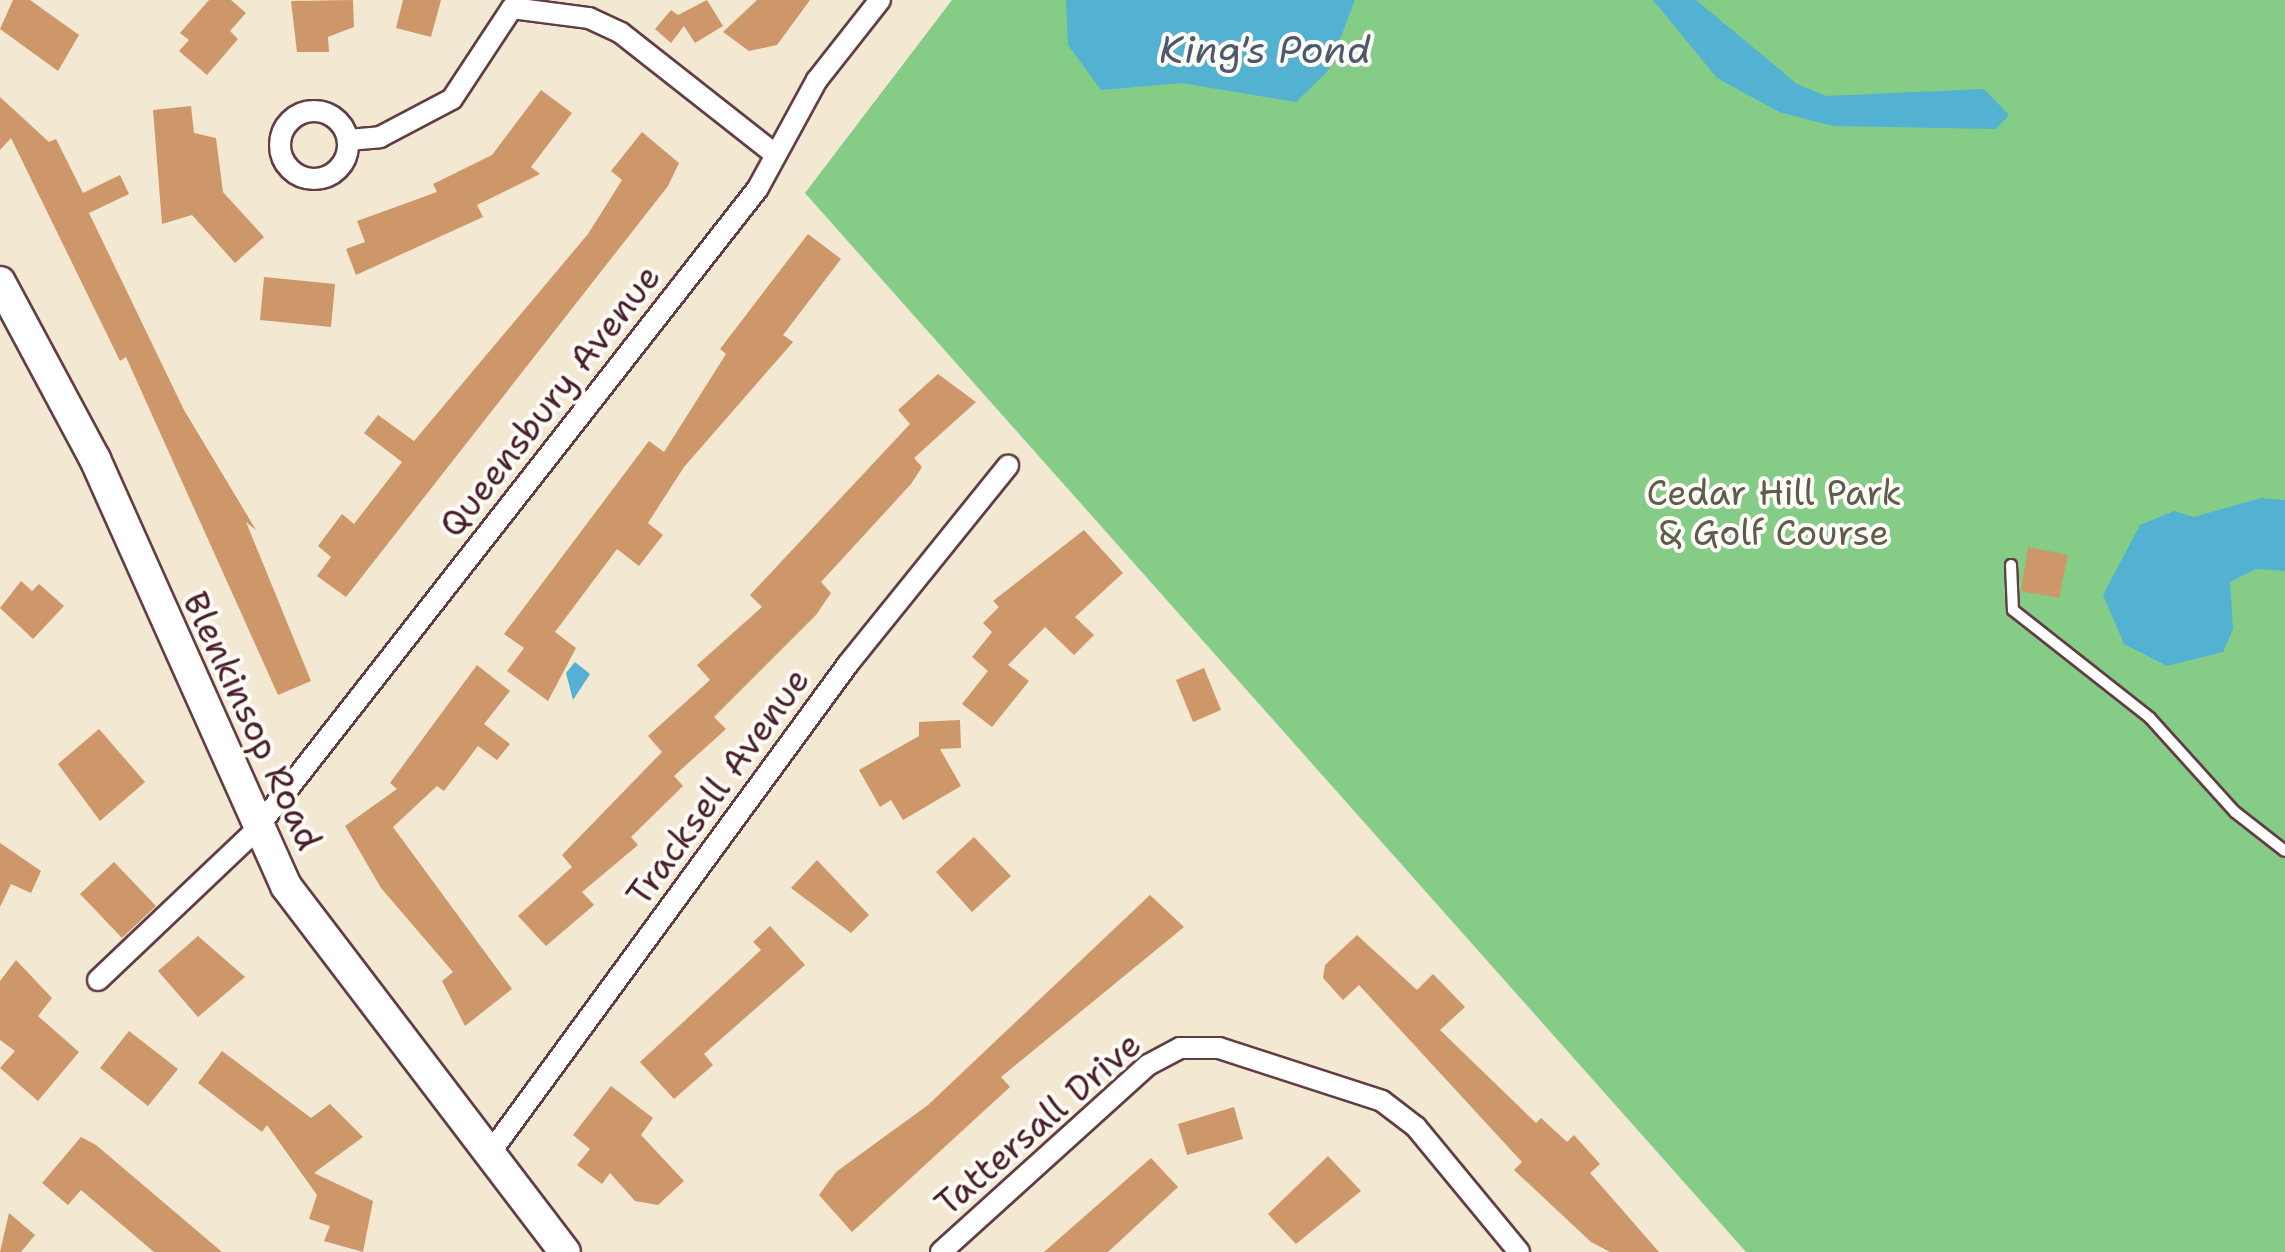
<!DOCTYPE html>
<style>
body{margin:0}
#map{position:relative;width:2285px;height:1252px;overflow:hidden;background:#f3e8d1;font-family:"Shantell Sans",sans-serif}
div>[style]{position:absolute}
.green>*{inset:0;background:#85cc87}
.water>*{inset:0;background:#53b1d2}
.building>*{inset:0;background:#ce9769}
.roads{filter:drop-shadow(2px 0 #633d44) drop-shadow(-2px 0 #633d44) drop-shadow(0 2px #633d44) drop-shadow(0 -2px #633d44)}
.lane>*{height:10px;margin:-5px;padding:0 5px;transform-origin:5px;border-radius:5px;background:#fff}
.street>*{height:20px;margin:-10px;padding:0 10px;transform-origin:10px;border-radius:10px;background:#fff}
.street>.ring{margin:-10px;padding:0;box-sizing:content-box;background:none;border:20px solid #fff;border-radius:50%}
.secondary>*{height:30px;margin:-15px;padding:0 15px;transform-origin:15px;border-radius:15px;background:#fff}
span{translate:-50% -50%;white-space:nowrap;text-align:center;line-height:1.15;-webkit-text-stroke:8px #fdfcf7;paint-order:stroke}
.street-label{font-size:35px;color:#4a1f2b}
.park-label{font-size:35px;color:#5f5c4b}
.water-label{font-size:38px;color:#4e596e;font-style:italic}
</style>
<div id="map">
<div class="green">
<div style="clip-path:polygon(952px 0,2285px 0,2285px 1252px,1746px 1252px,805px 193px)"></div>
</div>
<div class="water">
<div style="clip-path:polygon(1355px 0,1328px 71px,1296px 102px,1181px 83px,1101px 90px,1068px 45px,1066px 0)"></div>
<div style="clip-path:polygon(1653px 0,1696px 0,1797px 84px,1826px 96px,1984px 89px,2009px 115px,1996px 129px,1833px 126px,1779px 112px,1717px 78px)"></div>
<div style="clip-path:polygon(2261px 498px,2285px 500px,2285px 571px,2256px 569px,2230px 582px,2233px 629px,2223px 652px,2167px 666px,2124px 644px,2103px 595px,2140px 525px,2174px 511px,2194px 517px)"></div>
<div style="clip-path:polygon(575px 662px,590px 674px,573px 700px,566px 673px)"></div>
</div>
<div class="building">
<div style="clip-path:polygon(13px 0,30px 0,79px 35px,58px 71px,0 29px)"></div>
<div style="clip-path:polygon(209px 0,231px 0,246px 13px,230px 31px,238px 39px,207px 75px,179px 51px,189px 40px,180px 33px)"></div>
<div style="clip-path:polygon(353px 0,354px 27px,328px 37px,329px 52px,297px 52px,291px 1px)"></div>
<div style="clip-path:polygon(403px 0,441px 0,431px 37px,396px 28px)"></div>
<div style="clip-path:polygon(707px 0,723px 26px,695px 43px,684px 26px,671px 43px,655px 29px,671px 10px,678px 15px)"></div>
<div style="clip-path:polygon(757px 0,810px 0,777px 45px,749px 51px,723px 32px)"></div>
<div style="clip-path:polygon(541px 90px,572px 113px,531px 167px,540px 174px,477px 205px,483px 217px,356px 275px,346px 249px,365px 242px,357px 221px,437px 192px,433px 184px,492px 155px)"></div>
<div style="clip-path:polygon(0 97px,49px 142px,56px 139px,83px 193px,120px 175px,129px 194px,89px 213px,184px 410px,256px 530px,246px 522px,311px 681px,278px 695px,126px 357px,120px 361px,11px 138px,0 150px)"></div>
<div style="clip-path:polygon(191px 106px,194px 133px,216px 138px,223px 192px,264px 237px,235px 263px,192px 215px,162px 224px,153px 110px)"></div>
<div style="clip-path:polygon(642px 132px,679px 163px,668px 186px,346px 597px,317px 576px,331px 557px,318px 546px,342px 514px,354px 524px,402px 462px,364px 433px,378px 415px,414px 441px,588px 234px,622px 180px,611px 171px)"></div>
<div style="clip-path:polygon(808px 234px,841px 259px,783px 335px,793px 342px,684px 467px,648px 523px,663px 535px,639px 566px,617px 549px,555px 632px,576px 648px,548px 701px,507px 671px,524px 648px,504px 634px,649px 441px,664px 452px,726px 354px,720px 349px)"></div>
<div style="clip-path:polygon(264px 277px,335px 284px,331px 327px,260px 320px)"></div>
<div style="clip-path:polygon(938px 374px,976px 402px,914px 458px,922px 467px,911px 484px,821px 582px,831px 593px,816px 615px,714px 717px,726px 729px,674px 776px,683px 786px,631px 837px,638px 845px,582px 892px,594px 905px,546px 946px,518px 916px,572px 867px,562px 855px,662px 752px,648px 736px,710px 680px,697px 665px,762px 607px,750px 595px,910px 424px,898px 410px)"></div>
<div style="clip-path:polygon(1084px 530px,1123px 573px,1075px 617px,1094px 635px,1074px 655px,1045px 627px,1008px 665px,1029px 681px,992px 727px,962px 704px,988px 671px,972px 657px,992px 632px,983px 623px,999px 607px,993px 601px)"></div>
<div style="clip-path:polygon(2028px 547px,2068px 555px,2059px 598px,2021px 591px)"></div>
<div style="clip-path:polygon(21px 581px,32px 591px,39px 584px,64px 606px,33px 639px,0 608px)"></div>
<div style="clip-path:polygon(477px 665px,510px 691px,484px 724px,510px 744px,497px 760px,478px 746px,444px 791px,437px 786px,393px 827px,512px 989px,465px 1026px,442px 981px,453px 972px,381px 888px,345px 826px,397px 789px,390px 783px)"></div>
<div style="clip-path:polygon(1204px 668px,1221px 710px,1193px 722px,1176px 680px)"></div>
<div style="clip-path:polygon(960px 720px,961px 748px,940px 749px,961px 786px,903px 820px,891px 800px,880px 807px,859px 770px,919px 736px,919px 722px)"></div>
<div style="clip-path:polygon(99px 729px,145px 782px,100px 821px,58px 764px)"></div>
<div style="clip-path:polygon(974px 837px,1011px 876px,972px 912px,936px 872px)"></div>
<div style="clip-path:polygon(0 843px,41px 871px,31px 893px,11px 884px,0 907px)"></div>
<div style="clip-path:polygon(817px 860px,869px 915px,851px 933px,791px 888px)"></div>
<div style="clip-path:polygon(114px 862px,156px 906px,122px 938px,80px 894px)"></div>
<div style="clip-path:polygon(1150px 895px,1184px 927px,1001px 1077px,1010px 1087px,852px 1232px,819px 1195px,836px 1172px,928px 1105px)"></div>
<div style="clip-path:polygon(770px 926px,805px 965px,704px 1054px,713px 1065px,674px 1099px,640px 1062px,761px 950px,753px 942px)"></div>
<div style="clip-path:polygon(1357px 935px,1417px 990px,1433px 974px,1465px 1007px,1440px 1030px,1536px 1123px,1541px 1118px,1567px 1142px,1574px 1135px,1600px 1164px,1590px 1173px,1659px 1252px,1610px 1252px,1591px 1242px,1514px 1170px,1522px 1162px,1359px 985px,1343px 1000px,1323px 978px,1325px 965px)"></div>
<div style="clip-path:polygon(198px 936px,245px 977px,198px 1017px,158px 971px)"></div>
<div style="clip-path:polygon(16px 960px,52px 998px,38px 1016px,79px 1052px,38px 1101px,0 1068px,15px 1051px,0 1040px,0 981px)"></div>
<div style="clip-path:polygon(129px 1031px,178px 1069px,148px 1106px,100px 1068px)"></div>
<div style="clip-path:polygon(222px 1051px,311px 1118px,330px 1104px,363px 1137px,314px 1173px,373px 1201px,363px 1252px,324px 1241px,330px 1226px,309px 1219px,317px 1195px,267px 1125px,262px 1132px,198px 1083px)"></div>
<div style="clip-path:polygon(611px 1086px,653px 1118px,641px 1135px,684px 1181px,658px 1205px,635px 1201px,610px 1173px,602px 1184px,577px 1165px,590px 1149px,573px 1135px)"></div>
<div style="clip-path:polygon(1234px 1107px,1243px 1139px,1187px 1155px,1178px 1124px)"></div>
<div style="clip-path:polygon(81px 1137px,96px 1145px,222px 1252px,154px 1252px,81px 1190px,68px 1205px,42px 1183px)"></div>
<div style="clip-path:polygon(1328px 1156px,1361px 1191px,1296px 1244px,1268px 1214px)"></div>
<div style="clip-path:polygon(1151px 1158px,1178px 1187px,1108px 1252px,1044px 1252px)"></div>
<div style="clip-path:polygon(9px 1213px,35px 1235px,21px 1252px,0 1252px)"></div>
</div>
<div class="roads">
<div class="lane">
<div style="left:2011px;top:565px;width:45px;rotate:87.5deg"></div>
<div style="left:2013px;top:610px;width:174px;rotate:38.2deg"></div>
<div style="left:2150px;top:718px;width:127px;rotate:47.9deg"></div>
<div style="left:2235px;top:812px;width:63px;rotate:38deg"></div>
</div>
<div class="street">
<div class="ring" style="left:280px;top:111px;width:48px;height:48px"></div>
<div style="left:348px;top:140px;width:32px;rotate:-5deg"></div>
<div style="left:380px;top:137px;width:81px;rotate:-27.8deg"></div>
<div style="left:452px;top:99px;width:109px;rotate:-56.6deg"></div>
<div style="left:512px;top:8px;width:78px;rotate:7.4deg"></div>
<div style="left:589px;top:18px;width:35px;rotate:25deg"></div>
<div style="left:621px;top:33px;width:196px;rotate:38.2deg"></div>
<div style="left:98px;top:980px;width:216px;rotate:-43.5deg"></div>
<div style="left:255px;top:831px;width:816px;rotate:-51.96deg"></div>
<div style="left:758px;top:188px;width:123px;rotate:-61.4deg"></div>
<div style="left:817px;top:80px;width:102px;rotate:-51.8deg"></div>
<div style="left:490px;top:1153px;width:606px;rotate:-53.79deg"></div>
<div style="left:848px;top:664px;width:255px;rotate:-51.1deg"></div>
<div style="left:941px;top:1252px;width:279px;rotate:-42.1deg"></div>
<div style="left:1148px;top:1065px;width:36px;rotate:-28deg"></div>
<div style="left:1180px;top:1048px;width:39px"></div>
<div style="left:1219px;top:1048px;width:171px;rotate:18deg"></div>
<div style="left:1382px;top:1101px;width:43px;rotate:37.4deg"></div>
<div style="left:1416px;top:1127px;width:162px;rotate:50.5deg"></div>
</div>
<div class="secondary">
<div style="left:0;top:282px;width:201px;rotate:61.8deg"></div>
<div style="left:95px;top:459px;width:468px;rotate:65.9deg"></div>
<div style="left:286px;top:886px;width:460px;rotate:52.7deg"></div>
</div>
</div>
<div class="street-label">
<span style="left:550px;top:401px;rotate:-52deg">Queensbury Avenue</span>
<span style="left:252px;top:721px;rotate:65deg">Blenkinsop Road</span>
<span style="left:718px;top:787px;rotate:-54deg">Tracksell Avenue</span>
<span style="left:1038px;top:1124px;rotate:-41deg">Tattersall Drive</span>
</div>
<div class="park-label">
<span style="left:1774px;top:513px">Cedar Hill Park<br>&amp; Golf Course</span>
</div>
<div class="water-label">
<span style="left:1265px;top:50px">King's Pond</span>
</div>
</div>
